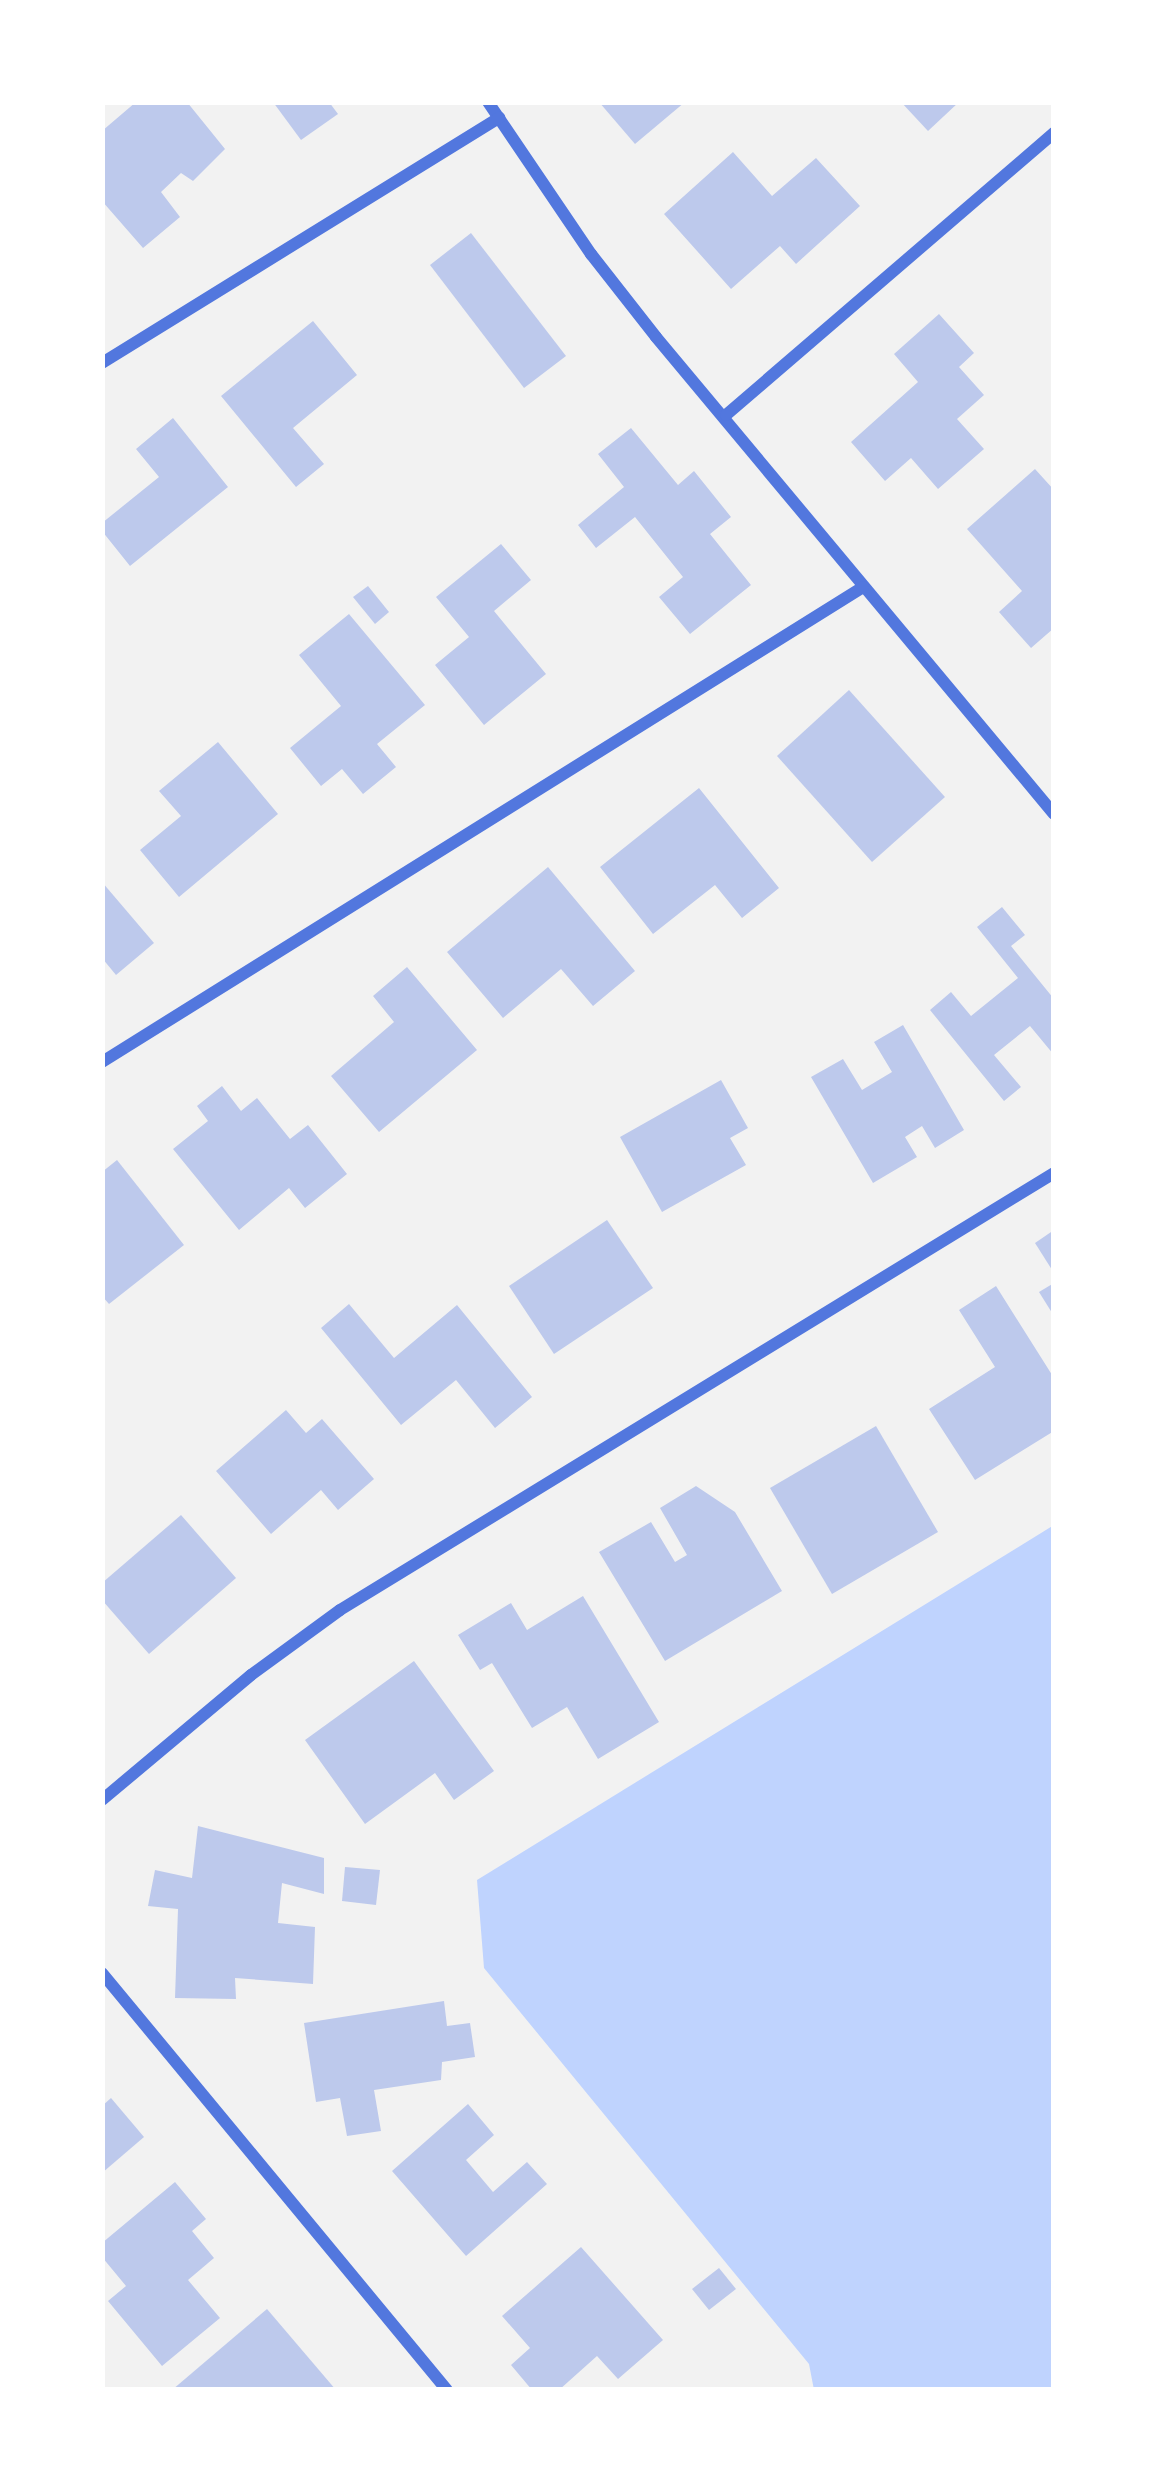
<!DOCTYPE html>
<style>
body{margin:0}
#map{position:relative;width:1156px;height:2492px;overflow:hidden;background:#f2f2f2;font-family:"Work Sans",sans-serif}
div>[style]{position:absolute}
.water>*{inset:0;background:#bfd3fe}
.building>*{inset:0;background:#bdc9ec}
.minor>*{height:12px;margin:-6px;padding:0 6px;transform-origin:6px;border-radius:6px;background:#5277de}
span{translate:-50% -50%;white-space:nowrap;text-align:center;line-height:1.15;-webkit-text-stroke:10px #fff;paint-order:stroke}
.frame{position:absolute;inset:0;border:105px solid #fff;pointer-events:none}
</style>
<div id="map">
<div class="water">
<div style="clip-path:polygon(1054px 1525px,1054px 2390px,814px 2390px,809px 2364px,484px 1968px,477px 1880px)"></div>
</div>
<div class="building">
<div style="clip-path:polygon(136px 102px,187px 102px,225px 149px,193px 181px,181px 173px,161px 192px,180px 217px,143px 248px,102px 201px,102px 131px)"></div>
<div style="clip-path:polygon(273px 102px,329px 102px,338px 114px,301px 140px)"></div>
<div style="clip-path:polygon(599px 102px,685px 102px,635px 144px)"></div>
<div style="clip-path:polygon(901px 102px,959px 102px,928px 131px)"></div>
<div style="clip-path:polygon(733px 152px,772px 196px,816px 158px,860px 206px,796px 264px,780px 246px,731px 289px,664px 214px)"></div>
<div style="clip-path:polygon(471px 233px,566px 356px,524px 388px,430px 265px)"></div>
<div style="clip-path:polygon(939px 314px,974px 353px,959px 367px,984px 395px,957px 419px,984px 449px,938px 489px,911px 458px,885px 481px,851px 442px,918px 382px,894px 354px)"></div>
<div style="clip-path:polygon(313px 321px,357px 375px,293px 428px,324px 464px,296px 487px,221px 396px)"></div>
<div style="clip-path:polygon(173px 418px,228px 487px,130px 566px,102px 531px,102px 523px,159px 477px,136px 449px)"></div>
<div style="clip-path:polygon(631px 428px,678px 485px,694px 471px,731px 517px,710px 534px,751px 585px,690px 634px,659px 597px,683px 577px,635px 517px,596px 548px,578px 525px,624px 487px,598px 454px)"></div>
<div style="clip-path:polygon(1035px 469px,1054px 490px,1054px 628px,1031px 648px,999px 612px,1022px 591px,967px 529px)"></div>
<div style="clip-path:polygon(501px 544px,531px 580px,494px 611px,546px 674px,484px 725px,435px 665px,469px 637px,436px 597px)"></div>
<div style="clip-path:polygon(368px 586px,389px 612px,375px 624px,353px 597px)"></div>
<div style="clip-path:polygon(349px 614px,425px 705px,377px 744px,396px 767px,363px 794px,342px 769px,321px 786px,290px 748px,341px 706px,299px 655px)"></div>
<div style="clip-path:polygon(849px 690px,945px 797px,872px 862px,777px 756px)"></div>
<div style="clip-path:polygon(218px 742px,278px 814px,179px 897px,140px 850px,181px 816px,159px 791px)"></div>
<div style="clip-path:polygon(699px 788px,779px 888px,742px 918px,715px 885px,653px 934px,600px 867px)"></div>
<div style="clip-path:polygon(548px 867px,635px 971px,593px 1006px,561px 969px,503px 1018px,447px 952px)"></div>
<div style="clip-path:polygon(102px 882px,154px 943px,116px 975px,102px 958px)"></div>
<div style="clip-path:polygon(1002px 907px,1025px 935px,1011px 946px,1054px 999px,1054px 1055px,1030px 1026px,994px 1055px,1021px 1087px,1004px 1101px,930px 1010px,951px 992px,971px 1016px,1018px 978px,977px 927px)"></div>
<div style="clip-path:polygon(407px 967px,477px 1050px,379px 1132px,331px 1076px,394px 1022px,373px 996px)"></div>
<div style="clip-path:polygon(903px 1025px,964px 1130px,935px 1148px,922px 1126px,905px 1137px,917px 1157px,873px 1183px,811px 1077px,843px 1059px,862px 1090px,892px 1072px,874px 1042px)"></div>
<div style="clip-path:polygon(721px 1080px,748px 1128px,730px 1138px,746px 1165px,662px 1212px,620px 1137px)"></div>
<div style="clip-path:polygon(222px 1086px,241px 1111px,257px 1098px,290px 1139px,308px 1125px,347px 1174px,305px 1208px,289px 1188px,239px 1230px,173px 1149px,208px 1121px,197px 1106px)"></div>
<div style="clip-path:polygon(117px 1160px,184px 1245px,109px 1304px,102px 1296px,102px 1172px)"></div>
<div style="clip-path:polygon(607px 1220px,653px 1288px,554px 1354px,509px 1286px)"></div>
<div style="clip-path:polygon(1054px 1230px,1054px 1273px,1035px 1243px)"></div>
<div style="clip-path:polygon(1054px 1283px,1054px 1316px,1039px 1292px)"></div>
<div style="clip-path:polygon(996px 1286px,1054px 1378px,1054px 1431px,975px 1480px,929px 1409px,995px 1367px,959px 1310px)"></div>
<div style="clip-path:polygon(349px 1304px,394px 1358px,457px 1305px,532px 1397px,495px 1428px,456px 1380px,401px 1425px,321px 1328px)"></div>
<div style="clip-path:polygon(286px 1410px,306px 1433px,322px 1419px,374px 1479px,338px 1510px,321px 1490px,271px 1534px,216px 1471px)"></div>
<div style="clip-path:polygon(876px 1426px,938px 1532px,832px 1594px,770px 1488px)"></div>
<div style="clip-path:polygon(696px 1486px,735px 1512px,782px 1591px,665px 1661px,599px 1552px,651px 1522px,675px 1562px,687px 1555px,660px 1508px)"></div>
<div style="clip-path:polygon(181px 1515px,236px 1578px,149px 1654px,102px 1600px,102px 1583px)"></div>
<div style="clip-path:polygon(583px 1596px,659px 1722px,598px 1759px,567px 1707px,532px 1728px,492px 1663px,480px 1670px,458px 1635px,511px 1603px,527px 1630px)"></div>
<div style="clip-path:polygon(414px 1661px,494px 1771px,454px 1800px,435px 1773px,365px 1824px,305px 1740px)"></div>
<div style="clip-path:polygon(198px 1826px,324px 1858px,324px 1894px,282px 1883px,278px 1923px,315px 1927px,313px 1984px,235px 1978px,236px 1999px,175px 1998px,178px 1909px,148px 1906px,155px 1870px,192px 1878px)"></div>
<div style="clip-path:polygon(345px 1867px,380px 1870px,376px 1905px,342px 1901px)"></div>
<div style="clip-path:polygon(444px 2001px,447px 2026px,470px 2023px,475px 2057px,442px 2062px,441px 2080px,374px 2090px,381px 2131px,347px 2136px,340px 2098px,316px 2102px,304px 2023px)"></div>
<div style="clip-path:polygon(111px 2098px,144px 2137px,102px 2173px,102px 2106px)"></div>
<div style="clip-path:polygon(468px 2104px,494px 2135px,466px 2160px,493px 2192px,527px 2162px,547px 2184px,466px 2256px,392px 2171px)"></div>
<div style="clip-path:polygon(175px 2182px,206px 2219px,192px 2231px,214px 2258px,188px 2280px,220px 2318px,162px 2366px,108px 2301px,126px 2286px,102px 2257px,102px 2243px)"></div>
<div style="clip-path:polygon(581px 2247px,663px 2340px,618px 2379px,597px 2356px,559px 2390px,532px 2390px,511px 2365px,530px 2348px,502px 2316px)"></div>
<div style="clip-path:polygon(719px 2268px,736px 2289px,709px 2310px,692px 2289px)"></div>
<div style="clip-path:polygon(267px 2309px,336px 2390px,172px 2390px)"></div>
</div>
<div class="minor">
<div style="left:488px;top:102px;width:184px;rotate:55.9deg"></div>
<div style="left:591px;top:254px;width:105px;rotate:51.9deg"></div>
<div style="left:656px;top:337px;width:621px;rotate:50.16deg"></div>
<div style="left:102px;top:363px;width:467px;rotate:-31.7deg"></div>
<div style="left:726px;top:415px;width:433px;rotate:-40.7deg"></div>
<div style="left:102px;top:1062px;width:897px;rotate:-31.97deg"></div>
<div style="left:102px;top:1800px;width:194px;rotate:-40deg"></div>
<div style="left:251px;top:1675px;width:110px;rotate:-36.1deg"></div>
<div style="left:340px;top:1610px;width:837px;rotate:-31.47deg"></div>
<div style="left:102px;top:1973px;width:541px;rotate:50.4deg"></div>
</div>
<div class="frame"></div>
</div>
